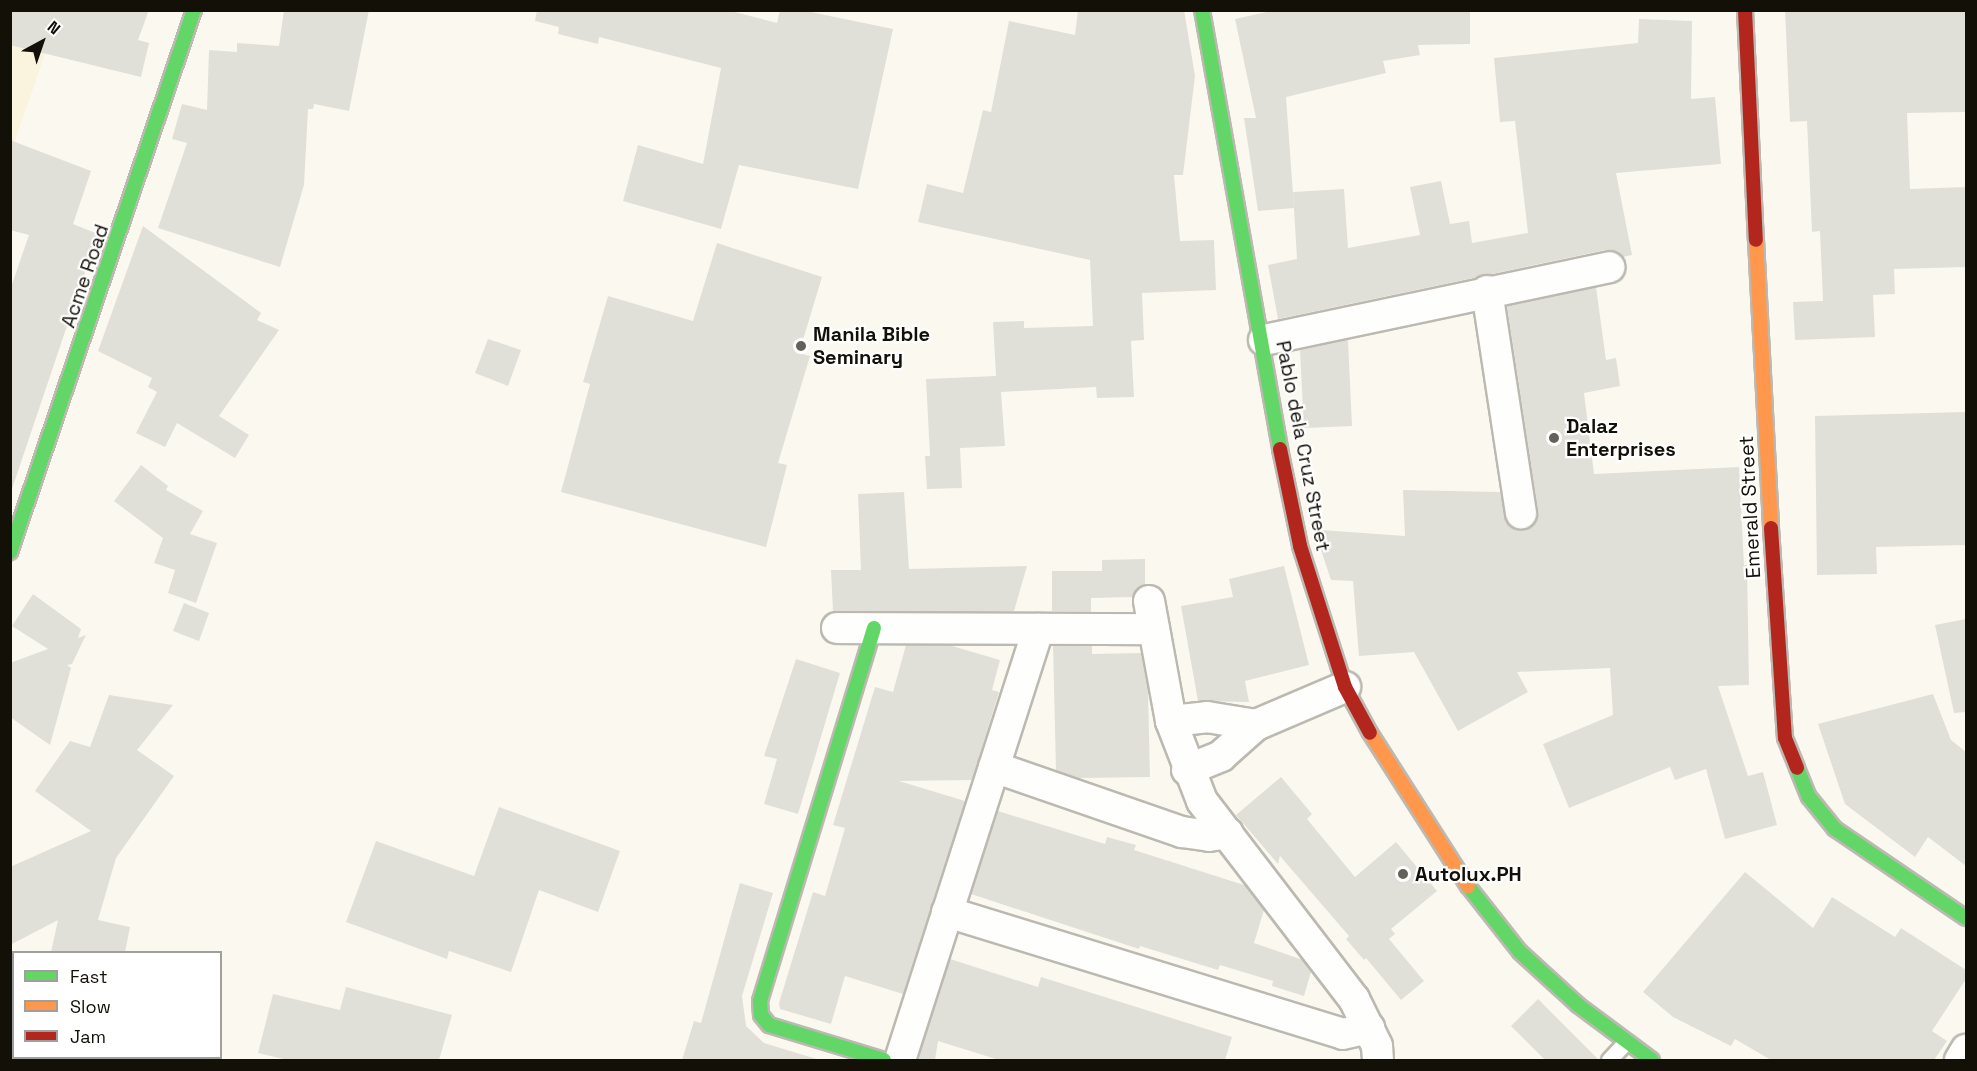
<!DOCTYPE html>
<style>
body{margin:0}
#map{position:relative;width:1977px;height:1071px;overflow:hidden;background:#fbf8f0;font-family:"Space Grotesk",sans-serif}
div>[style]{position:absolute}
.built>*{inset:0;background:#faf3de}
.building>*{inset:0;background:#e1e0d8}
.roads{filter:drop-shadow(2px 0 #bcb9b1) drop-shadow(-2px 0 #bcb9b1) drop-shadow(0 2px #bcb9b1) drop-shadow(0 -2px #bcb9b1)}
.lane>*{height:15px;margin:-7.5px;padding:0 7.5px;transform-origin:7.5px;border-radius:7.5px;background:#fefefd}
.street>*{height:30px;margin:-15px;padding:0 15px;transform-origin:15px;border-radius:15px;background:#fefefd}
.fast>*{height:14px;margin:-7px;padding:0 7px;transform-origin:7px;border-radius:7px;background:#63d668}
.slow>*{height:14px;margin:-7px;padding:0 7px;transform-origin:7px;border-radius:7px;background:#ff974d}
.jam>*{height:14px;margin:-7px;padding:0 7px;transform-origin:7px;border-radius:7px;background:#b3261e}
.dots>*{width:16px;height:16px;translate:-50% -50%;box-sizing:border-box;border:3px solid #fff;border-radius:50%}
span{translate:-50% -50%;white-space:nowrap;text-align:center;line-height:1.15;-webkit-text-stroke:4.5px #fff;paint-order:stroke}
.street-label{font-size:20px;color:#131008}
.poi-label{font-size:20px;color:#131008;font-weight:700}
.left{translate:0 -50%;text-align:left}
.frame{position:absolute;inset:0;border:12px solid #131008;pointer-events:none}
.legend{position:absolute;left:12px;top:951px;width:210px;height:108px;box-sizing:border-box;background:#fff;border:2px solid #a19f9c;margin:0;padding:8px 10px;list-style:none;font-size:18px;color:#131008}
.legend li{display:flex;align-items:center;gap:12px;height:30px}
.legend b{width:30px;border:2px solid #a19f9c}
.north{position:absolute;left:12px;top:12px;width:60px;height:60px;-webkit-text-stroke:4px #fff;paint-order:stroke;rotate:40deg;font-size:16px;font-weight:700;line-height:24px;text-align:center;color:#131008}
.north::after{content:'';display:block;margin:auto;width:21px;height:27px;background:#131008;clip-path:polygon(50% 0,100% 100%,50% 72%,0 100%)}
</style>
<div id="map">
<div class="built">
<div style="clip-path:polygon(11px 11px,60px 11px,11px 152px)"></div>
</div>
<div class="building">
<div style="clip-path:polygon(10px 10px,149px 10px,138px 40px,149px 43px,141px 77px,10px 45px)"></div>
<div style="clip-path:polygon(284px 10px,369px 10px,349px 111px,314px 104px,313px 109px,308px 109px,304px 185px,280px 267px,158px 228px,187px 143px,172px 139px,182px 104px,207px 110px,209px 50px,237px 52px,237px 43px,279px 46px)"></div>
<div style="clip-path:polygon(537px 10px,727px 10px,777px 23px,780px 10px,801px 10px,893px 29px,858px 189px,739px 165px,721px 229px,623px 201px,638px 145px,703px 164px,721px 68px,599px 37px,598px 44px,558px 34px,559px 27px,535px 21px)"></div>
<div style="clip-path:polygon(1078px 10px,1184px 10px,1195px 76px,1183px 175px,1174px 175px,1180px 241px,1214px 240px,1216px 290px,1142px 293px,1144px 340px,1131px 341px,1134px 397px,1097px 398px,1096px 387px,1001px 392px,1005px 446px,960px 448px,962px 488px,927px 489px,925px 456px,930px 456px,926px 379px,996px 376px,993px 322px,1024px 321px,1024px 328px,1093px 326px,1090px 260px,918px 222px,927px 184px,963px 193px,983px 110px,991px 112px,1009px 21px,1075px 35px)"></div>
<div style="clip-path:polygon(1275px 10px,1470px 10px,1470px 44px,1418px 45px,1420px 55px,1383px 61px,1386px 73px,1286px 97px,1294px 208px,1258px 211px,1244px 118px,1256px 118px,1235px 19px)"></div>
<div style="clip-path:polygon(1785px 10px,1966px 10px,1966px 112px,1907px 113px,1910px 189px,1966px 187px,1966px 267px,1894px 269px,1895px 294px,1873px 295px,1875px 337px,1795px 340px,1793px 302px,1823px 301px,1820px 231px,1812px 232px,1807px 121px,1790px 122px)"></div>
<div style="clip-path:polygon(1639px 19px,1692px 21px,1691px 99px,1715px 97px,1721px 164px,1616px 173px,1632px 255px,1623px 257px,1605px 250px,1278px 319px,1268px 265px,1297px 259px,1293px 192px,1344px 189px,1348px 248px,1420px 235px,1410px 187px,1441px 181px,1450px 224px,1469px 221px,1472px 243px,1528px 233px,1515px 121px,1500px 122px,1494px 58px,1638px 43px)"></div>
<div style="clip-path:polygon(10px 140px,91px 171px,73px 224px,98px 234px,12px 489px,10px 290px,29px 235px,10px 230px)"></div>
<div style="clip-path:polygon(143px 226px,261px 313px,257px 320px,279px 330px,219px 416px,249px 435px,235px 458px,177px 423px,165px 447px,136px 433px,157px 392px,148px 387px,152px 378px,98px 351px)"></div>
<div style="clip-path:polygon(717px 243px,822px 277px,799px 353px,810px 356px,778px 463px,787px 465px,766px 547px,561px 492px,590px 384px,583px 382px,608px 296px,693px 321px)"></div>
<div style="clip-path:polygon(1596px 287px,1606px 360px,1616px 358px,1620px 386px,1584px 393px,1594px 474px,1739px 467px,1744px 565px,1747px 565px,1749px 685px,1718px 686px,1748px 776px,1763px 772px,1777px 825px,1725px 839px,1706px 769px,1675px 780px,1670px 767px,1569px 808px,1543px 744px,1613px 715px,1610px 668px,1517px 672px,1528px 692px,1458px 731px,1414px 652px,1359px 656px,1353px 581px,1331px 580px,1320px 547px,1321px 530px,1405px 536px,1403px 490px,1500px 492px,1508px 524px,1523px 530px,1532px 526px,1538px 510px,1507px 306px)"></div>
<div style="clip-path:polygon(488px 339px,521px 350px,508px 386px,475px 373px)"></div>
<div style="clip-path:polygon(1348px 340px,1352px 426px,1304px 428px,1300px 350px)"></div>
<div style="clip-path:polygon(1966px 412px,1966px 545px,1876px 547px,1877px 574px,1817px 575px,1815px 416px)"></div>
<div style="clip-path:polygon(141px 465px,168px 486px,166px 490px,203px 511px,190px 534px,217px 543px,196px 603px,168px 593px,175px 570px,154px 563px,163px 538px,114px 501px)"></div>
<div style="clip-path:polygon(904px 492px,909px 569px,1027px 566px,1014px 611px,833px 612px,831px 570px,861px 570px,858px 494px)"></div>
<div style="clip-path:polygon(1145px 559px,1145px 584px,1133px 597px,1091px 598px,1091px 612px,1052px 611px,1052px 571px,1102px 571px,1102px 560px)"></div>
<div style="clip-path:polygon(1284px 566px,1309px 665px,1245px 681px,1249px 702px,1198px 701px,1181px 606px,1233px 597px,1229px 579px)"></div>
<div style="clip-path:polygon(33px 594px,81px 629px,78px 638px,86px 635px,72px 664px,67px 665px,71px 668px,50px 745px,10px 717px,10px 663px,48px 649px,12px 626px)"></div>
<div style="clip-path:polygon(184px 603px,209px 613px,199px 641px,173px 631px)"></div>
<div style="clip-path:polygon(1966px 619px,1966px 712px,1954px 713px,1935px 625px)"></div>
<div style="clip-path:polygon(906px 645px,952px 646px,1000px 660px,992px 690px,999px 692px,972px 780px,899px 781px,965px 801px,903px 994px,845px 976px,831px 1024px,780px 1009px,779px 1003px,813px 892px,825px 896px,845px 828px,833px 825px,875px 687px,893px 692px)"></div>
<div style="clip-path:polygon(1053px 646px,1092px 646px,1092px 654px,1141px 653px,1148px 691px,1150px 777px,1078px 778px,1056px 770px)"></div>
<div style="clip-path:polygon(796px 659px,840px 673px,798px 814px,764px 804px,777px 759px,764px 756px)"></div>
<div style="clip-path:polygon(1933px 694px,1951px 740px,1966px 752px,1966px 866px,1928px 837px,1915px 857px,1845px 804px,1818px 724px)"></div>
<div style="clip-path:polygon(109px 695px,173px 705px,137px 750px,174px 776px,116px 858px,98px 920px,130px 927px,125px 952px,51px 952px,58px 920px,10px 945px,10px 867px,91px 831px,35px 791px,70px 741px,90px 747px)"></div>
<div style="clip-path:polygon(1281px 777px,1312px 814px,1307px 819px,1355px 877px,1396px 842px,1437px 891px,1391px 929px,1395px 934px,1389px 939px,1424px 981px,1401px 1000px,1366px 958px,1364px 960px,1346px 939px,1349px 936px,1280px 856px,1278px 864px,1236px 815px)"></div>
<div style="clip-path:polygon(499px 807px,620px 851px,598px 912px,539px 890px,511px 972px,449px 951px,447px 959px,346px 922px,376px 841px,474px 876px)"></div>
<div style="clip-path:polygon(998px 811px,1105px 844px,1107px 837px,1136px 845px,1134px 850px,1244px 885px,1264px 910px,1254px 943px,1303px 960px,1311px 972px,1304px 996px,1272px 986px,1273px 981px,1220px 965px,1218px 970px,1140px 946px,1139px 949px,971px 894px)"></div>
<div style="clip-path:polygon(1745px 872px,1813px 928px,1832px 897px,1895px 937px,1901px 928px,1966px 970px,1966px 979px,1932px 1031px,1947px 1041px,1934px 1060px,1771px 1060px,1735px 1039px,1731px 1046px,1673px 1017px,1643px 992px)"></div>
<div style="clip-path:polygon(740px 883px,773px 893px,742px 996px,746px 1026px,764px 1043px,820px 1060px,682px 1060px,694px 1021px,701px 1023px)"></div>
<div style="clip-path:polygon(950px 959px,1038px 987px,1041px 977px,1232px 1037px,1225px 1060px,999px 1060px,938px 1041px,935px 1060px,918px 1060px)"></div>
<div style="clip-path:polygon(346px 987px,452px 1015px,439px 1060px,288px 1060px,258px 1053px,273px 994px,340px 1010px)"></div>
<div style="clip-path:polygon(1538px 999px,1599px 1060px,1545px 1060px,1511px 1026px)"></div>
</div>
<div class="roads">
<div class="lane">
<div style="left:1609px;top:1060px;width:23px;rotate:-47deg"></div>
</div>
<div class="street">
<div style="left:1487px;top:291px;width:225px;rotate:81.3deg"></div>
<div style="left:1264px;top:340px;width:353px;rotate:-11.9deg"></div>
<div style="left:1149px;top:601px;width:122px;rotate:79.6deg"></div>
<div style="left:1171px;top:721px;width:86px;rotate:68.8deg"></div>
<div style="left:1202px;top:801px;width:250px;rotate:52.5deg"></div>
<div style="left:1354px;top:999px;width:52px;rotate:63.9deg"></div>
<div style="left:1377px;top:1046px;width:14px;rotate:86deg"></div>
<div style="left:837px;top:628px;width:317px;rotate:0.2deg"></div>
<div style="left:1171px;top:721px;width:36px;rotate:-6deg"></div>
<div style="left:1207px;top:717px;width:50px;rotate:9.3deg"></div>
<div style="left:994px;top:767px;width:199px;rotate:19.1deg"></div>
<div style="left:1182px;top:832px;width:27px;rotate:8deg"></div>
<div style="left:1209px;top:836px;width:19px;rotate:-9deg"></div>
<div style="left:1187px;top:770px;width:37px;rotate:-22deg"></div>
<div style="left:1221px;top:756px;width:47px;rotate:-41.5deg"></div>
<div style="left:1256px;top:725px;width:97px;rotate:-23.1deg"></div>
<div style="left:947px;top:912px;width:414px;rotate:17.1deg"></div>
<div style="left:1343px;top:1034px;width:27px;rotate:-13deg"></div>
<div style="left:112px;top:1058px;width:10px;rotate:11deg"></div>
<div style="left:900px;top:1060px;width:453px;rotate:-72.2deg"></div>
<div style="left:1960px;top:1060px;width:12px;rotate:-59deg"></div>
</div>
<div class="fast">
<div style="left:1202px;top:10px;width:446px;rotate:79.9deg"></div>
<div style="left:10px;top:552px;width:572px;rotate:-71.25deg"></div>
<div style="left:874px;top:628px;width:390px;rotate:107deg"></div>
<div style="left:760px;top:1001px;width:14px;rotate:86deg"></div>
<div style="left:761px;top:1015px;width:13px;rotate:51deg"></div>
<div style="left:769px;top:1025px;width:120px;rotate:16.9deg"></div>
<div style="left:1797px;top:768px;width:31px;rotate:68deg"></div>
<div style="left:1809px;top:797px;width:41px;rotate:50.9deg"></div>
<div style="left:1835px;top:829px;width:158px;rotate:34.2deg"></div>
<div style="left:1468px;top:886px;width:84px;rotate:51.8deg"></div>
<div style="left:1520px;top:952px;width:79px;rotate:42.4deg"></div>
<div style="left:1578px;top:1005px;width:92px;rotate:36.6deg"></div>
</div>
<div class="slow">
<div style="left:1756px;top:240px;width:288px;rotate:87deg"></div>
<div style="left:1370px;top:733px;width:182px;rotate:57.4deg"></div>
</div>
<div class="jam">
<div style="left:1745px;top:10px;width:230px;rotate:87.3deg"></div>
<div style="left:1280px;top:449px;width:99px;rotate:78.3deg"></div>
<div style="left:1300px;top:546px;width:148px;rotate:72.3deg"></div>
<div style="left:1345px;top:687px;width:52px;rotate:61.5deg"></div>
<div style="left:1771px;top:528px;width:210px;rotate:86.2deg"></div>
<div style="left:1785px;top:738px;width:32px;rotate:68deg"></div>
</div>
</div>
<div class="dots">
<div style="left:801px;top:346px;background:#646159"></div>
<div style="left:1554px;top:438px;background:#646159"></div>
<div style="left:1403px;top:874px;background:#646159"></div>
</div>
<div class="street-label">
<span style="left:85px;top:276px;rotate:-71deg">Acme Road</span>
<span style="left:1303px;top:446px;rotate:79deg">Pablo dela Cruz Street</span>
<span style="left:1750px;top:507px;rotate:-93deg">Emerald Street</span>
</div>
<div class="poi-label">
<span class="left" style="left:813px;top:346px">Manila Bible<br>Seminary</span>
<span class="left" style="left:1566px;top:438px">Dalaz<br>Enterprises</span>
<span class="left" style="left:1415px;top:874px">Autolux.PH</span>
</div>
<div class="frame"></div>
<ul class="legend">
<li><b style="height:8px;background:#63d668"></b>Fast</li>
<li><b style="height:8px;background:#ff974d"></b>Slow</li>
<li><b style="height:8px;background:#b3261e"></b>Jam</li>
</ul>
<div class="north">N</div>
</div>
